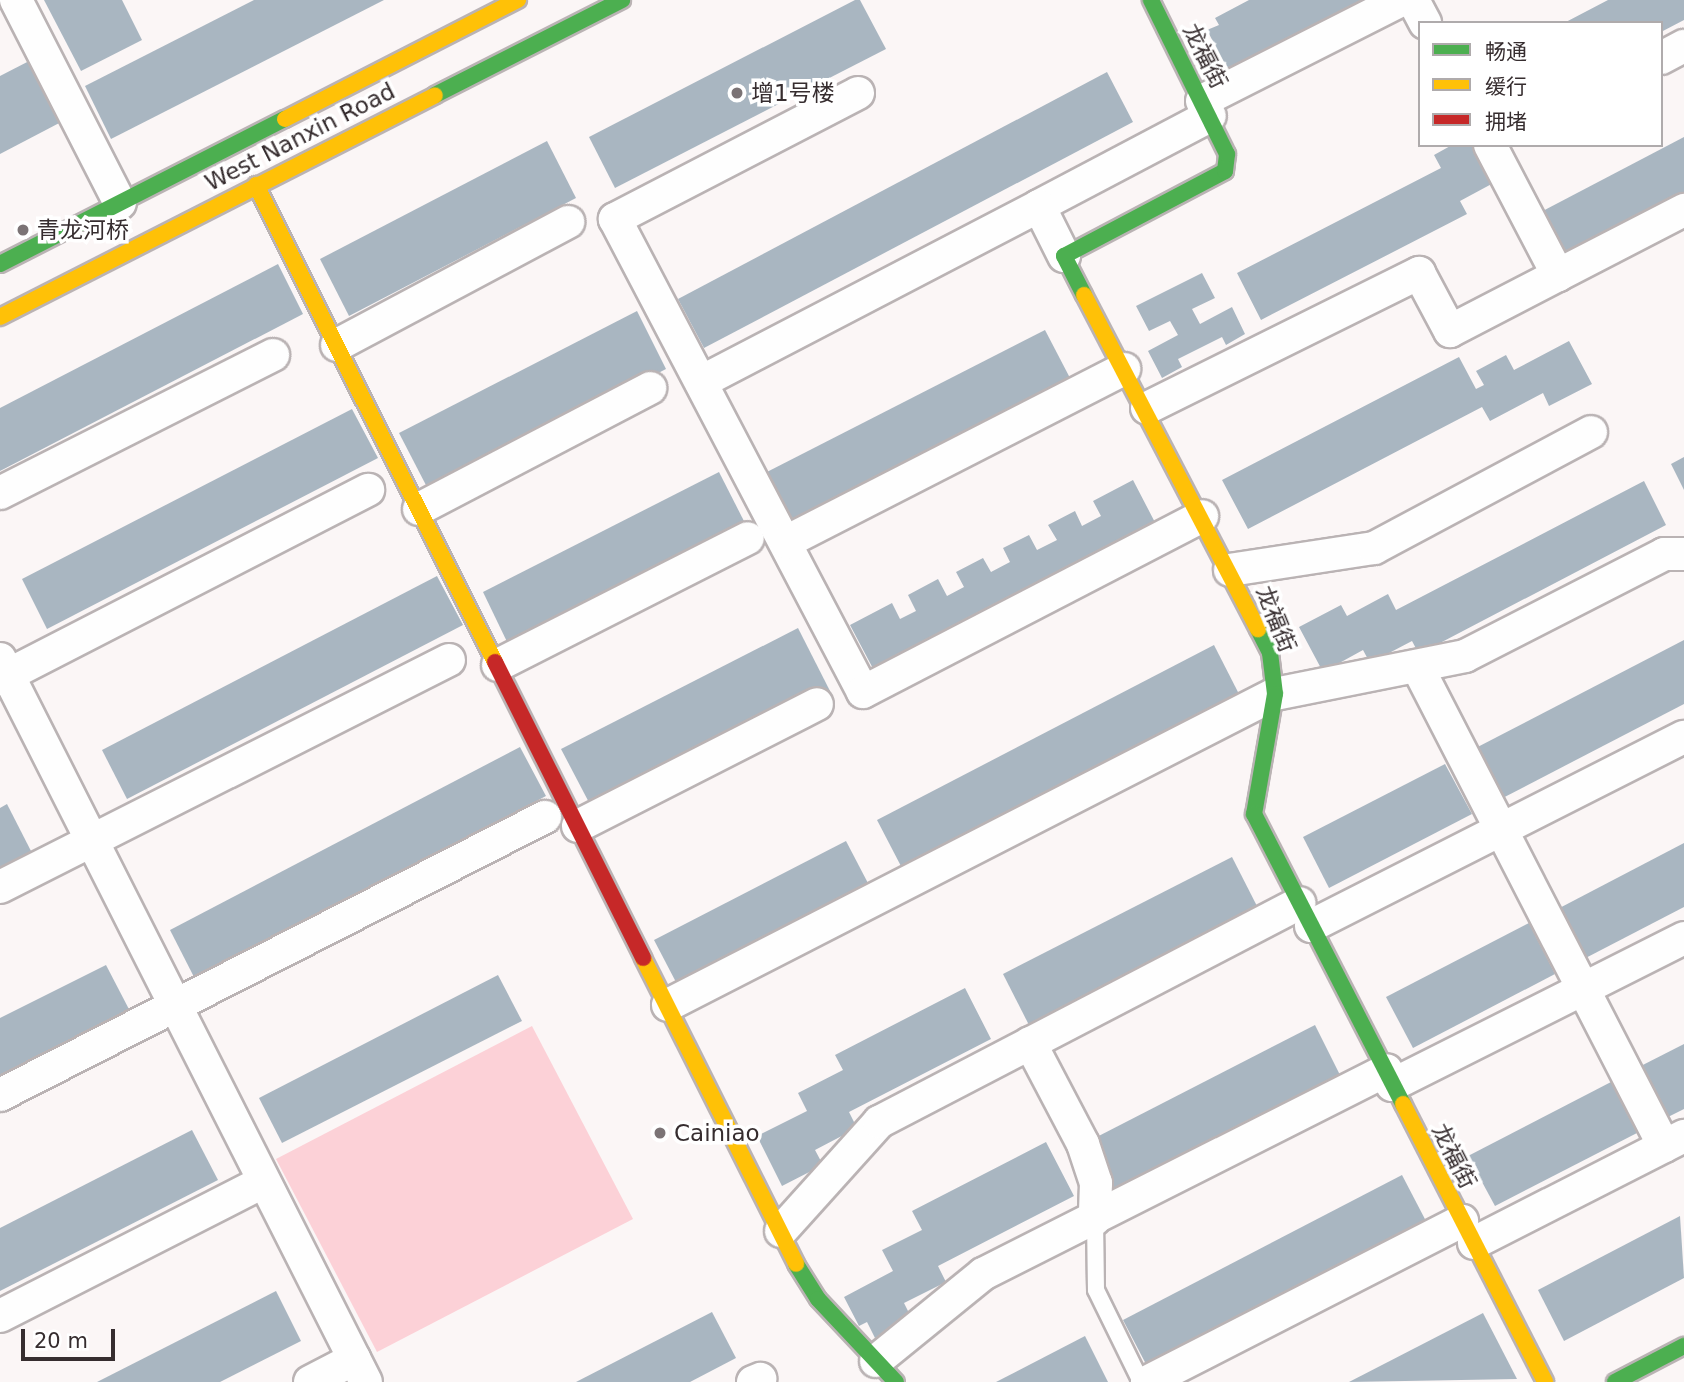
<!DOCTYPE html>
<meta charset="utf-8">
<style>
body{margin:0}
#map{position:relative;width:1684px;height:1382px;overflow:hidden;background:#fbf6f6;font-family:"DejaVu Sans","Noto Sans SC",sans-serif}
div>[style]{position:absolute}
.green>*{inset:0;background:#fcd1d7}
.building>*{inset:0;background:#a9b6c1}
.roads{filter:drop-shadow(2px 0 #bab3b4) drop-shadow(-2px 0 #bab3b4) drop-shadow(0 2px #bab3b4) drop-shadow(0 -2px #bab3b4)}
.lane>*{height:16px;margin:-8px;padding:0 8px;transform-origin:8px;border-radius:8px;background:#fefefe}
.street>*{height:32px;margin:-16px;padding:0 16px;transform-origin:16px;border-radius:16px;background:#fefefe}
.fast>*{height:16px;margin:-8px;padding:0 8px;transform-origin:8px;border-radius:8px;background:#4caf50}
.slow>*{height:16px;margin:-8px;padding:0 8px;transform-origin:8px;border-radius:8px;background:#ffc107}
.jam>*{height:16px;margin:-8px;padding:0 8px;transform-origin:8px;border-radius:8px;background:#c62828}
.dots>*{width:19px;height:19px;translate:-50% -50%;box-sizing:border-box;border:4px solid #fff;border-radius:50%}
span{translate:-50% -50%;white-space:nowrap;text-align:center;line-height:1.15;-webkit-text-stroke:7px #fff;paint-order:stroke}
.street-label{font-size:23px;color:#362d2f}
.poi-label{font-size:23px;color:#362d2f}
.left{translate:0 -50%;text-align:left}
.legend{position:absolute;left:1418px;top:21px;width:245px;height:126px;box-sizing:border-box;background:#fff;border:2px solid #afabac;margin:0;padding:9px 12px;list-style:none;font-size:21px;color:#362d2f}
.legend li{display:flex;align-items:center;gap:14px;height:35px}
.legend b{width:35px;border:2px solid #afabac}
.scale{position:absolute;left:21px;top:1329px;width:94px;height:32px;box-sizing:border-box;border:4px solid #362d2f;border-top:0;padding-left:9px;font-size:21px;line-height:24px;white-space:nowrap;color:#362d2f;-webkit-text-stroke:5px #fff;paint-order:stroke}
</style>
<div id="map">
<div class="green">
<div style="clip-path:polygon(532px 1026px,633px 1219px,377px 1352px,276px 1159px)"></div>
</div>
<div class="building">
<div style="clip-path:polygon(44px 0,122px 0,142px 40px,81px 71px)"></div>
<div style="clip-path:polygon(254px 0,384px 0,111px 139px,85px 86px)"></div>
<div style="clip-path:polygon(855px 0,860px 0,886px 49px,615px 188px,589px 137px)"></div>
<div style="clip-path:polygon(1249px 0,1367px 0,1229px 72px,1207px 30px,1219px 25px,1215px 18px)"></div>
<div style="clip-path:polygon(1608px 0,1684px 0,1684px 20px,1661px 32px,1661px 23px,1564px 23px)"></div>
<div style="clip-path:polygon(33px 59px,65px 120px,0 154px,0 76px)"></div>
<div style="clip-path:polygon(1107px 72px,1133px 122px,704px 348px,678px 299px)"></div>
<div style="clip-path:polygon(1684px 137px,1684px 197px,1562px 261px,1537px 214px)"></div>
<div style="clip-path:polygon(547px 141px,576px 198px,349px 316px,320px 259px)"></div>
<div style="clip-path:polygon(1452px 145px,1482px 145px,1499px 180px,1460px 201px,1467px 214px,1261px 320px,1237px 273px,1441px 168px,1434px 155px)"></div>
<div style="clip-path:polygon(278px 264px,303px 314px,0 471px,0 408px)"></div>
<div style="clip-path:polygon(1202px 273px,1215px 298px,1192px 309px,1200px 324px,1232px 307px,1245px 334px,1226px 345px,1222px 337px,1178px 359px,1182px 367px,1162px 378px,1148px 351px,1178px 335px,1170px 321px,1149px 331px,1136px 306px)"></div>
<div style="clip-path:polygon(637px 311px,666px 369px,429px 491px,399px 433px)"></div>
<div style="clip-path:polygon(1045px 330px,1070px 378px,786px 524px,761px 475px)"></div>
<div style="clip-path:polygon(1569px 341px,1592px 384px,1549px 406px,1543px 393px,1490px 421px,1482px 407px,1248px 529px,1222px 480px,1459px 357px,1476px 389px,1484px 385px,1476px 371px,1506px 355px,1514px 370px)"></div>
<div style="clip-path:polygon(352px 409px,378px 458px,47px 629px,22px 579px)"></div>
<div style="clip-path:polygon(1684px 457px,1684px 490px,1671px 464px)"></div>
<div style="clip-path:polygon(719px 472px,747px 527px,510px 648px,483px 592px)"></div>
<div style="clip-path:polygon(1133px 480px,1160px 532px,878px 678px,850px 625px,892px 603px,900px 619px,916px 611px,908px 595px,938px 579px,947px 596px,964px 587px,956px 572px,983px 558px,991px 572px,1010px 562px,1003px 548px,1029px 535px,1037px 550px,1057px 540px,1048px 525px,1075px 511px,1082px 526px,1101px 516px,1093px 501px)"></div>
<div style="clip-path:polygon(1644px 481px,1666px 525px,1419px 654px,1412px 641px,1370px 663px,1363px 650px,1323px 672px,1299px 627px,1341px 605px,1347px 616px,1388px 594px,1396px 610px)"></div>
<div style="clip-path:polygon(437px 576px,463px 625px,127px 799px,102px 750px)"></div>
<div style="clip-path:polygon(798px 628px,830px 691px,594px 812px,561px 749px)"></div>
<div style="clip-path:polygon(1684px 640px,1684px 704px,1493px 803px,1466px 753px)"></div>
<div style="clip-path:polygon(1214px 645px,1240px 696px,903px 870px,877px 820px)"></div>
<div style="clip-path:polygon(520px 747px,546px 796px,195px 979px,170px 930px)"></div>
<div style="clip-path:polygon(1445px 764px,1472px 814px,1329px 888px,1303px 837px)"></div>
<div style="clip-path:polygon(7px 804px,32px 853px,0 870px,0 808px)"></div>
<div style="clip-path:polygon(846px 841px,870px 887px,678px 986px,654px 940px)"></div>
<div style="clip-path:polygon(1684px 843px,1684px 907px,1576px 963px,1550px 913px)"></div>
<div style="clip-path:polygon(1232px 857px,1260px 912px,1031px 1029px,1003px 974px)"></div>
<div style="clip-path:polygon(1529px 923px,1555px 974px,1413px 1048px,1386px 997px)"></div>
<div style="clip-path:polygon(106px 965px,132px 1015px,0 1081px,0 1018px)"></div>
<div style="clip-path:polygon(498px 975px,522px 1021px,282px 1143px,259px 1098px)"></div>
<div style="clip-path:polygon(965px 988px,991px 1039px,849px 1112px,857px 1128px,815px 1150px,823px 1165px,782px 1186px,757px 1136px,807px 1111px,798px 1093px,843px 1070px,835px 1055px)"></div>
<div style="clip-path:polygon(1315px 1025px,1343px 1081px,1115px 1197px,1087px 1142px)"></div>
<div style="clip-path:polygon(1684px 1044px,1684px 1109px,1658px 1122px,1631px 1071px)"></div>
<div style="clip-path:polygon(1611px 1082px,1637px 1133px,1495px 1206px,1468px 1156px)"></div>
<div style="clip-path:polygon(192px 1130px,218px 1180px,0 1291px,0 1228px)"></div>
<div style="clip-path:polygon(1046px 1142px,1074px 1196px,938px 1266px,946px 1282px,904px 1303px,912px 1319px,875px 1338px,867px 1322px,859px 1326px,844px 1297px,893px 1271px,882px 1250px,922px 1230px,912px 1211px)"></div>
<div style="clip-path:polygon(1402px 1175px,1427px 1223px,1148px 1368px,1123px 1320px)"></div>
<div style="clip-path:polygon(1680px 1216px,1684px 1278px,1564px 1341px,1538px 1290px)"></div>
<div style="clip-path:polygon(276px 1291px,301px 1341px,220px 1382px,97px 1382px)"></div>
<div style="clip-path:polygon(712px 1312px,736px 1358px,690px 1382px,576px 1382px)"></div>
<div style="clip-path:polygon(1483px 1313px,1517px 1379px,1349px 1382px)"></div>
<div style="clip-path:polygon(1085px 1336px,1108px 1382px,996px 1382px)"></div>
</div>
<div class="roads">
<div class="lane">
<div style="left:1095px;top:1219px;width:71px;rotate:89.2deg"></div>
<div style="left:1096px;top:1290px;width:102px;rotate:63.9deg"></div>
</div>
<div class="street">
<div style="left:16px;top:0;width:228px;rotate:62.9deg"></div>
<div style="left:1413px;top:0;width:26px;rotate:62deg"></div>
<div style="left:1661px;top:58px;width:26px;rotate:-28deg"></div>
<div style="left:858px;top:93px;width:274px;rotate:152.6deg"></div>
<div style="left:615px;top:219px;width:534px;rotate:62.33deg"></div>
<div style="left:863px;top:692px;width:382px;rotate:-27.4deg"></div>
<div style="left:1202px;top:101px;width:223px;rotate:-26.9deg"></div>
<div style="left:1490px;top:145px;width:147px;rotate:62.4deg"></div>
<div style="left:1558px;top:275px;width:142px;rotate:-27.3deg"></div>
<div style="left:1039px;top:206px;width:193px;rotate:-27.8deg"></div>
<div style="left:337px;top:345px;width:262px;rotate:-28deg"></div>
<div style="left:701px;top:382px;width:381px;rotate:-27.5deg"></div>
<div style="left:1039px;top:206px;width:56px;rotate:63.4deg"></div>
<div style="left:1147px;top:408px;width:304px;rotate:-26.4deg"></div>
<div style="left:1419px;top:273px;width:66px;rotate:61.9deg"></div>
<div style="left:1450px;top:331px;width:122px;rotate:-27.4deg"></div>
<div style="left:0;top:493px;width:306px;rotate:-26.8deg"></div>
<div style="left:419px;top:509px;width:261px;rotate:-27.6deg"></div>
<div style="left:786px;top:542px;width:380px;rotate:-27.1deg"></div>
<div style="left:1230px;top:570px;width:146px;rotate:-8.7deg"></div>
<div style="left:1374px;top:548px;width:246px;rotate:-28.1deg"></div>
<div style="left:0;top:659px;width:810px;rotate:63.15deg"></div>
<div style="left:498px;top:665px;width:280px;rotate:-26.9deg"></div>
<div style="left:1417px;top:666px;width:540px;rotate:62.77deg"></div>
<div style="left:0;top:679px;width:414px;rotate:-27.2deg"></div>
<div style="left:578px;top:826px;width:268px;rotate:-27deg"></div>
<div style="left:0;top:887px;width:503px;rotate:-26.82deg"></div>
<div style="left:1311px;top:926px;width:418px;rotate:-26.9deg"></div>
<div style="left:668px;top:1005px;width:682px;rotate:-27.13deg"></div>
<div style="left:1275px;top:694px;width:194px;rotate:-11.3deg"></div>
<div style="left:1465px;top:656px;width:224px;rotate:-27.1deg"></div>
<div style="left:1664px;top:554px;width:20px"></div>
<div style="left:1030px;top:1043px;width:114px;rotate:62.3deg"></div>
<div style="left:1083px;top:1144px;width:41px;rotate:71.6deg"></div>
<div style="left:1096px;top:1183px;width:36px;rotate:92deg"></div>
<div style="left:1392px;top:1085px;width:327px;rotate:-26.7deg"></div>
<div style="left:0;top:1095px;width:612px;rotate:-27.03deg"></div>
<div style="left:781px;top:1231px;width:147px;rotate:-48deg"></div>
<div style="left:879px;top:1122px;width:474px;rotate:-27.5deg"></div>
<div style="left:1474px;top:1243px;width:236px;rotate:-27deg"></div>
<div style="left:0;top:1316px;width:295px;rotate:-27deg"></div>
<div style="left:876px;top:1361px;width:138px;rotate:-39.1deg"></div>
<div style="left:983px;top:1274px;width:452px;rotate:-26.8deg"></div>
<div style="left:310px;top:1382px;width:50px;rotate:-27.6deg"></div>
<div style="left:753px;top:1382px;width:8px;rotate:-23deg"></div>
<div style="left:1147px;top:1382px;width:354px;rotate:-27.1deg"></div>
</div>
<div class="fast">
<div style="left:435px;top:95px;width:210px;rotate:-26.9deg"></div>
<div style="left:0;top:264px;width:320px;rotate:-27deg"></div>
<div style="left:1084px;top:295px;width:44px;rotate:-117.1deg"></div>
<div style="left:1064px;top:256px;width:182px;rotate:-27.8deg"></div>
<div style="left:1225px;top:171px;width:17px;rotate:-83deg"></div>
<div style="left:1227px;top:154px;width:172px;rotate:-116.3deg"></div>
<div style="left:1258px;top:629px;width:27px;rotate:63deg"></div>
<div style="left:1270px;top:653px;width:41px;rotate:83deg"></div>
<div style="left:1275px;top:694px;width:122px;rotate:99.9deg"></div>
<div style="left:1254px;top:814px;width:326px;rotate:62.8deg"></div>
<div style="left:796px;top:1264px;width:41px;rotate:57.8deg"></div>
<div style="left:818px;top:1299px;width:114px;rotate:46.8deg"></div>
<div style="left:1615px;top:1382px;width:78px;rotate:-27.6deg"></div>
</div>
<div class="slow">
<div style="left:285px;top:119px;width:262px;rotate:-27.1deg"></div>
<div style="left:256px;top:185px;width:534px;rotate:63.39deg"></div>
<div style="left:1084px;top:295px;width:377px;rotate:62.5deg"></div>
<div style="left:0;top:317px;width:488px;rotate:-27deg"></div>
<div style="left:643px;top:958px;width:342px;rotate:63.4deg"></div>
<div style="left:1403px;top:1104px;width:312px;rotate:62.9deg"></div>
</div>
<div class="jam">
<div style="left:495px;top:662px;width:331px;rotate:63.4deg"></div>
</div>
</div>
<div class="dots">
<div style="left:737px;top:93px;background:#7b7375"></div>
<div style="left:23px;top:230px;background:#7b7375"></div>
<div style="left:660px;top:1133px;background:#7b7375"></div>
</div>
<div class="street-label">
<span style="left:1205px;top:56px;rotate:63deg">龙福街</span>
<span style="left:300px;top:137px;rotate:-27deg">West Nanxin Road</span>
<span style="left:1276px;top:619px;rotate:68deg">龙福街</span>
<span style="left:1454px;top:1156px;rotate:63deg">龙福街</span>
</div>
<div class="poi-label">
<span class="left" style="left:751px;top:93px">增1号楼</span>
<span class="left" style="left:37px;top:230px">青龙河桥</span>
<span class="left" style="left:674px;top:1133px">Cainiao</span>
</div>
<ul class="legend">
<li><b style="height:9px;background:#4caf50"></b>畅通</li>
<li><b style="height:9px;background:#ffc107"></b>缓行</li>
<li><b style="height:9px;background:#c62828"></b>拥堵</li>
</ul>
<div class="scale">20 m</div>
</div>
